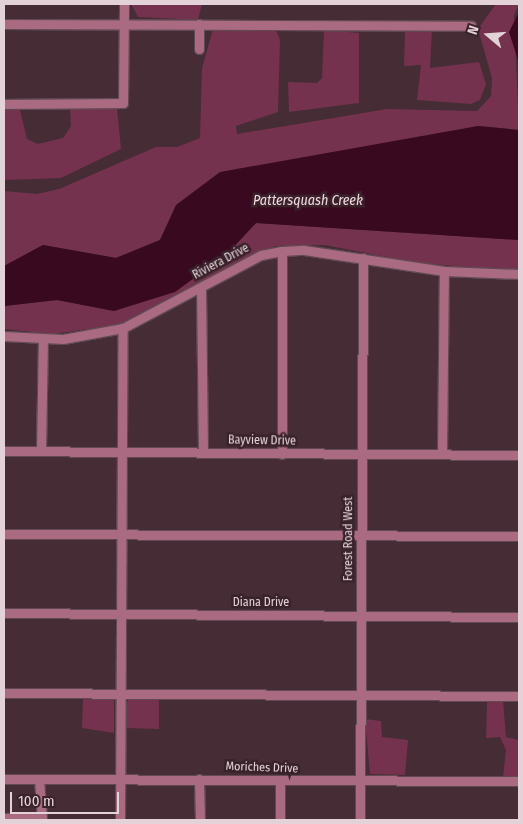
<!DOCTYPE html>
<style>
body{margin:0}
#map{position:relative;width:523px;height:824px;overflow:hidden;background:#452c35;font-family:"Fira Sans Condensed",sans-serif}
div>[style]{position:absolute}
.green>*{inset:0;background:#74324e}
.water>*{inset:0;background:#39091f}
.roads{filter:drop-shadow(1px 0 #614a52) drop-shadow(-1px 0 #614a52) drop-shadow(0 1px #614a52) drop-shadow(0 -1px #614a52)}
.minor>*{height:9px;margin:-4.5px;padding:0 4.5px;transform-origin:4.5px;border-radius:4.5px;background:#a96a82}
span{translate:-50% -50%;white-space:nowrap;text-align:center;line-height:1.15;-webkit-text-stroke:5px #3a222b;paint-order:stroke}
.street-label{font-size:12px;color:#e3d2d8}
.water-label{font-size:14px;color:#f4d9e1;font-style:italic}
.frame{position:absolute;inset:0;border:5px solid #e3d2d8;pointer-events:none}
.north{position:absolute;left:463px;top:10px;width:50px;height:50px;-webkit-text-stroke:4px #3a222b;paint-order:stroke;rotate:288deg;font-size:14px;font-weight:700;line-height:20px;text-align:center;color:#e3d2d8}
.north::after{content:'';display:block;margin:auto;width:18px;height:22px;background:#e3d2d8;clip-path:polygon(50% 0,100% 100%,50% 72%,0 100%)}
.scale{position:absolute;left:10px;top:792px;width:109px;height:22px;box-sizing:border-box;border:2px solid #e3d2d8;border-top:0;padding-left:6px;font-size:15px;line-height:18px;white-space:nowrap;color:#e3d2d8;-webkit-text-stroke:4px #3a222b;paint-order:stroke}
</style>
<div id="map">
<div class="green">
<div style="clip-path:polygon(131px 4px,202px 4px,198px 20px,138px 17px)"></div>
<div style="clip-path:polygon(496px 4px,519px 4px,514px 15px,519px 130px,478px 126px,177px 205px,160px 240px,116px 258px,43px 245px,4px 266px,4px 191px,37px 194px,59px 189px,156px 147px,177px 147px,200px 138px,202px 68px,213px 29px,276px 30px,280px 40px,278px 112px,236px 126px,237px 134px,387px 109px,477px 111px,491px 96px,492px 78px,478px 29px)"></div>
<div style="clip-path:polygon(432px 29px,430px 68px,479px 62px,486px 84px,480px 100px,471px 104px,417px 100px,421px 65px,404px 66px,405px 30px)"></div>
<div style="clip-path:polygon(324px 30px,359px 33px,359px 103px,289px 112px,288px 82px,317px 83px,322px 78px)"></div>
<div style="clip-path:polygon(70px 109px,117px 109px,121px 149px,61px 178px,4px 180px,4px 110px,20px 110px,27px 139px,38px 144px,63px 138px,71px 126px)"></div>
<div style="clip-path:polygon(256px 223px,519px 240px,519px 271px,417px 263px,325px 245px,275px 246px,241px 260px,164px 307px,118px 325px,52px 334px,4px 329px,4px 306px,57px 300px,115px 311px,226px 255px)"></div>
<div style="clip-path:polygon(133px 697px,159px 699px,159px 729px,126px 728px,125px 703px)"></div>
<div style="clip-path:polygon(83px 699px,114px 700px,114px 733px,82px 728px)"></div>
<div style="clip-path:polygon(503px 700px,506px 737px,519px 740px,519px 776px,503px 777px,506px 750px,500px 737px,486px 738px,487px 702px)"></div>
<div style="clip-path:polygon(365px 719px,381px 721px,382px 737px,408px 740px,405px 775px,370px 774px)"></div>
</div>
<div class="water">
<div style="clip-path:polygon(519px 12px,519px 63px,509px 32px)"></div>
<div style="clip-path:polygon(478px 126px,519px 130px,519px 240px,256px 223px,226px 255px,175px 292px,114px 311px,57px 300px,4px 306px,4px 266px,43px 245px,116px 258px,160px 240px,176px 205px,220px 172px)"></div>
</div>
<div class="roads">
<div class="minor">
<div style="left:4px;top:24px;width:467px;rotate:0.2deg"></div>
<div style="left:199px;top:49px;width:25px;rotate:-90deg"></div>
<div style="left:4px;top:104px;width:119px;rotate:-0.5deg"></div>
<div style="left:123px;top:103px;width:99px;rotate:-89.4deg"></div>
<div style="left:201px;top:287px;width:166px;rotate:89.3deg"></div>
<div style="left:4px;top:336px;width:59px;rotate:2.9deg"></div>
<div style="left:63px;top:339px;width:61px;rotate:-10.4deg"></div>
<div style="left:123px;top:328px;width:156px;rotate:-27.9deg"></div>
<div style="left:261px;top:255px;width:21px;rotate:-11deg"></div>
<div style="left:282px;top:251px;width:22px;rotate:-3deg"></div>
<div style="left:304px;top:250px;width:142px;rotate:8.5deg"></div>
<div style="left:444px;top:271px;width:75px;rotate:2.3deg"></div>
<div style="left:4px;top:451px;width:515px;rotate:0.45deg"></div>
<div style="left:41px;top:451px;width:111px;rotate:-89deg"></div>
<div style="left:282px;top:454px;width:203px;rotate:-90deg"></div>
<div style="left:442px;top:454px;width:183px;rotate:-89.4deg"></div>
<div style="left:4px;top:534px;width:515px;rotate:0.22deg"></div>
<div style="left:4px;top:613px;width:515px;rotate:0.45deg"></div>
<div style="left:4px;top:693px;width:515px;rotate:0.33deg"></div>
<div style="left:4px;top:779px;width:515px;rotate:0.22deg"></div>
<div style="left:39px;top:779px;width:41px;rotate:85.8deg"></div>
<div style="left:199px;top:779px;width:41px;rotate:88.6deg"></div>
<div style="left:280px;top:782px;width:38px;rotate:90deg"></div>
<div style="left:4px;top:818px;width:38px;rotate:-2deg"></div>
<div style="left:120px;top:820px;width:492px;rotate:-89.7deg"></div>
<div style="left:360px;top:820px;width:562px;rotate:-89.69deg"></div>
</div>
</div>
<div class="street-label">
<span style="left:221px;top:262px;rotate:-28deg">Riviera Drive</span>
<span style="left:262px;top:441px;rotate:1deg">Bayview Drive</span>
<span style="left:349px;top:539px;rotate:-90deg">Forest Road West</span>
<span style="left:261px;top:603px">Diana Drive</span>
<span style="left:262px;top:768px;rotate:2deg">Moriches Drive</span>
</div>
<div class="water-label">
<span style="left:308px;top:201px">Pattersquash Creek</span>
</div>
<div class="frame"></div>
<div class="north">N</div>
<div class="scale">100 m</div>
</div>
